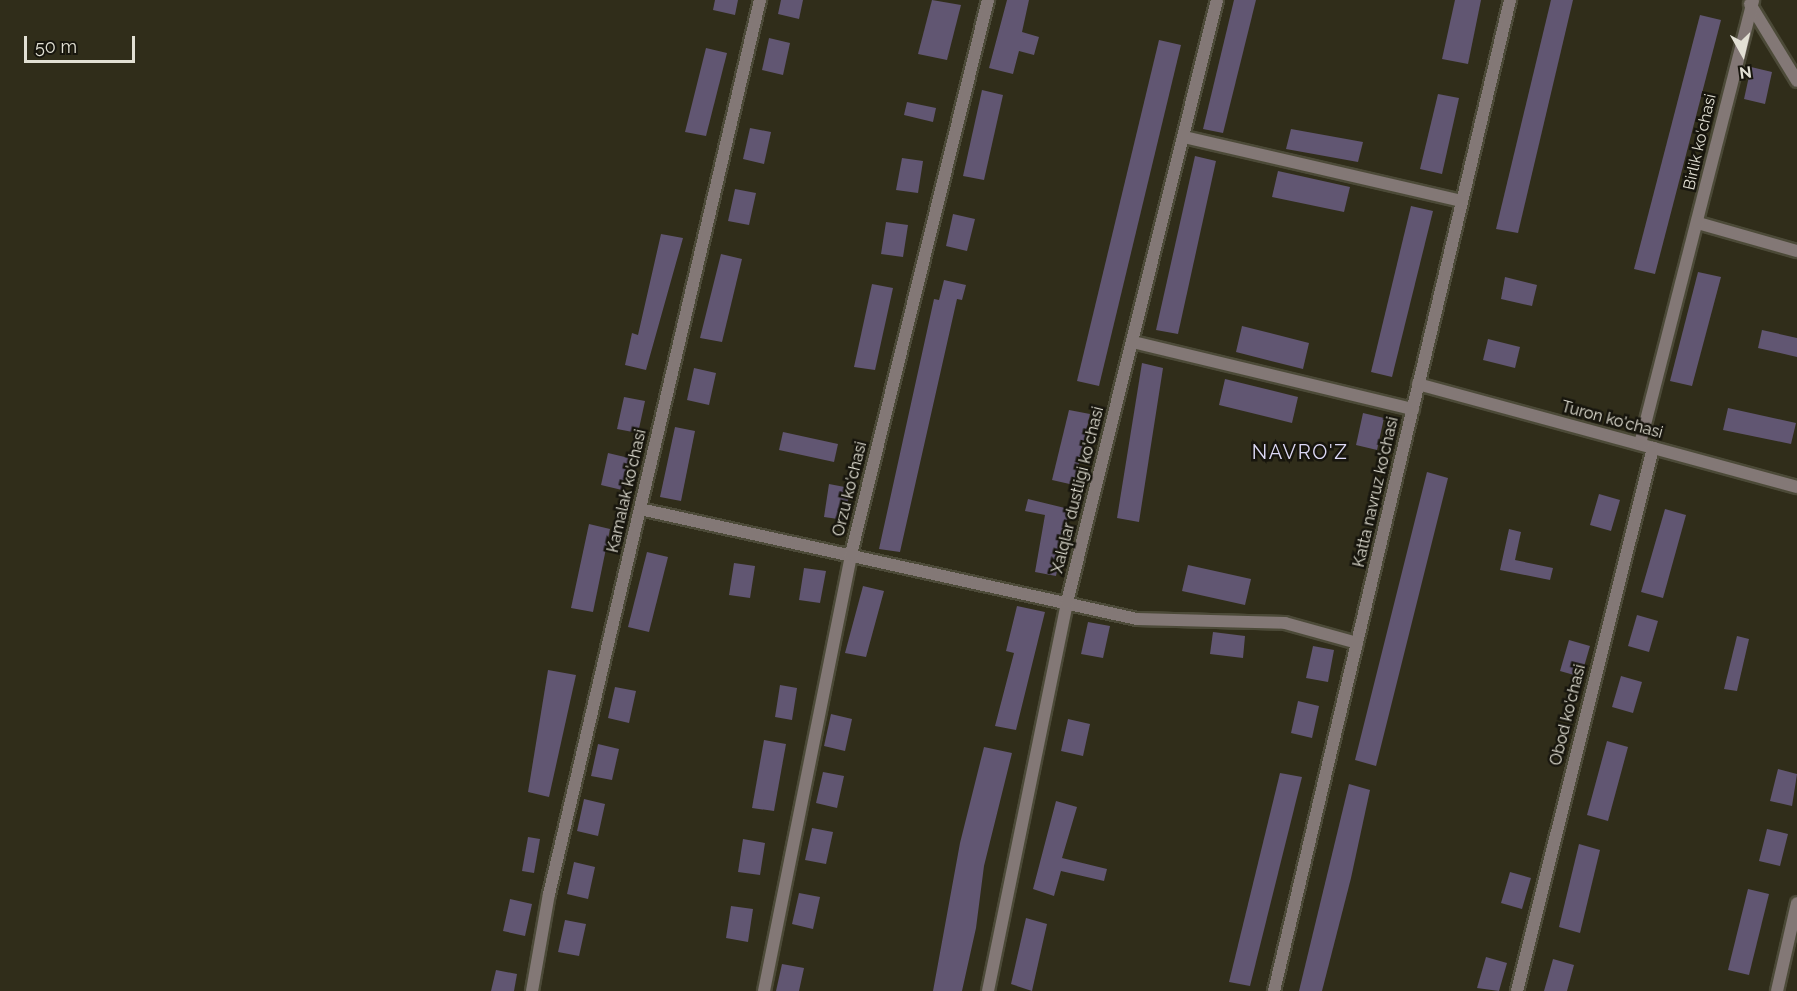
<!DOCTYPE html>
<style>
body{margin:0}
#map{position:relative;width:1797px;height:991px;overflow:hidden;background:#302d1a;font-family:Raleway,sans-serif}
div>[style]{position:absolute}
.building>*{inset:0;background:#615672}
.roads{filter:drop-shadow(2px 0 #4c4a38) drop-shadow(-2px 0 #4c4a38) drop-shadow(0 2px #4c4a38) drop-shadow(0 -2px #4c4a38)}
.minor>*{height:12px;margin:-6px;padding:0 6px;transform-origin:6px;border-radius:6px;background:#837876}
.tertiary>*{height:12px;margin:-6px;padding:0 6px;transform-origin:6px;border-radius:6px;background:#837876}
span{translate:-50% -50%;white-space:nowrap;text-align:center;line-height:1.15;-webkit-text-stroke:5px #17150d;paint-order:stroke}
.street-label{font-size:16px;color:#e2e0d4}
.quarter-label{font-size:20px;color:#dcd8f5;letter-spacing:1.5px}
.north{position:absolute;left:1713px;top:24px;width:60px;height:60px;-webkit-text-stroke:4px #17150d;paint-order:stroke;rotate:172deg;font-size:16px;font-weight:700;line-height:24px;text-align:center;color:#e2e0d4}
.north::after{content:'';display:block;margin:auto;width:21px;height:27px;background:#e2e0d4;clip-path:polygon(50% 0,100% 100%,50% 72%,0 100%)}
.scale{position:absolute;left:24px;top:36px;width:111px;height:27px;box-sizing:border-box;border:3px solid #e2e0d4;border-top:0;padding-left:8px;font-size:18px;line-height:21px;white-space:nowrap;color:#e2e0d4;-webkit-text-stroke:4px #17150d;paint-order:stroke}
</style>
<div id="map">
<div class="building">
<div style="clip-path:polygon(715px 0,738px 0,735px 15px,713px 10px)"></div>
<div style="clip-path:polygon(781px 0,803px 0,799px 19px,778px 14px)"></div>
<div style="clip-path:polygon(932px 0,961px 5px,947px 60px,918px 54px)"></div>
<div style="clip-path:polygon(1007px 0,1029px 0,1022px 32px,1039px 37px,1034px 55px,1019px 51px,1013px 74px,989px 68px)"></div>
<div style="clip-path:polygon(1234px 0,1256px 0,1223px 133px,1203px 129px)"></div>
<div style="clip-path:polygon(1455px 0,1481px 0,1468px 64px,1442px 59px)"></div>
<div style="clip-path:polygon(1551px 0,1573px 0,1518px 233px,1496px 229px)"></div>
<div style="clip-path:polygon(1700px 15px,1721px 20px,1655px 274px,1634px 269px)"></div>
<div style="clip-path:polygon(769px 38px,790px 43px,783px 75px,762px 70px)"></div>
<div style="clip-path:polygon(1159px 40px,1181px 45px,1099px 386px,1077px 381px)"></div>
<div style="clip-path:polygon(706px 48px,727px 53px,706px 136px,685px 132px)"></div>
<div style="clip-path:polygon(1751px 67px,1772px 72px,1765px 104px,1744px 99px)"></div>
<div style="clip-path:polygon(982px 90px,1003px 95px,984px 180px,963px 176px)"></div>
<div style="clip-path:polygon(1438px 94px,1459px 98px,1442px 174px,1420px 169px)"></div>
<div style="clip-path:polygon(907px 102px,936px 108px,933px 122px,904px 115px)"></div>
<div style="clip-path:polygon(750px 128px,771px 132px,764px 164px,743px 159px)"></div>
<div style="clip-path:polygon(1291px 129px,1363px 142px,1358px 162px,1286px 149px)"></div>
<div style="clip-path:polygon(1195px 156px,1216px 161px,1178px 334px,1156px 330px)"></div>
<div style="clip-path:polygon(902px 158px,923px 161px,918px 193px,896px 190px)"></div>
<div style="clip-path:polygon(1278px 171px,1350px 187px,1344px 212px,1272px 197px)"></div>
<div style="clip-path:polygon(735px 189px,756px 193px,749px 225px,728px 221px)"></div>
<div style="clip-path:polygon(1411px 206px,1433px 211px,1392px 377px,1371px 372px)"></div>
<div style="clip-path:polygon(953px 214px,975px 219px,967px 251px,946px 246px)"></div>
<div style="clip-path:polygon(886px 222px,908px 225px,903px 257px,881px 254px)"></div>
<div style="clip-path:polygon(661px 234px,683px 238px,646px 370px,625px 365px,632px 333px,638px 335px)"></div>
<div style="clip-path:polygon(721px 254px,742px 259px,722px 342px,700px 338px)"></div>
<div style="clip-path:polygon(1698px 272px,1721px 277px,1692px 386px,1670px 381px)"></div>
<div style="clip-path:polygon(1505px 277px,1537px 285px,1532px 306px,1501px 299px)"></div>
<div style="clip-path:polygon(944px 280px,966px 285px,962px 300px,957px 299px,900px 552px,879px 549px,934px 299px,939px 300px)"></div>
<div style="clip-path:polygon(872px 284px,893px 288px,875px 370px,854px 367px)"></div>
<div style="clip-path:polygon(1242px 326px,1309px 343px,1303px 369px,1236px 352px)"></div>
<div style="clip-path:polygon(1762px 330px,1797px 338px,1797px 357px,1758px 348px)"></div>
<div style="clip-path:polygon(1488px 339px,1520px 347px,1515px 368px,1483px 360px)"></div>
<div style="clip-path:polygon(1142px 363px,1163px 368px,1139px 522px,1117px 518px)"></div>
<div style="clip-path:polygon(694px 368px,716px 373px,709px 405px,687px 400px)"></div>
<div style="clip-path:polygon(1225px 379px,1298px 397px,1292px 423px,1219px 405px)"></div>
<div style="clip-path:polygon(624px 397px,645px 401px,638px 433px,617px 429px)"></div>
<div style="clip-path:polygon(1728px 408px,1796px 423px,1791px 444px,1723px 430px)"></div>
<div style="clip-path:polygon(1069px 410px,1090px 414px,1074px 485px,1052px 480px)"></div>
<div style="clip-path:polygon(1363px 413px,1384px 418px,1377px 450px,1356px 445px)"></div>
<div style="clip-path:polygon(675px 427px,695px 431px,681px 501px,660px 497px)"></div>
<div style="clip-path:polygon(783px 432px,838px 444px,834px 462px,779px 450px)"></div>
<div style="clip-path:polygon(608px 453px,629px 458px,622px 490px,601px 485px)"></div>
<div style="clip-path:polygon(1427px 472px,1448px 478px,1376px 766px,1355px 760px)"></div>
<div style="clip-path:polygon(829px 484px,850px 488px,845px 520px,824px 517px)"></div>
<div style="clip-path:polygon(1599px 494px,1620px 500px,1611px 531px,1590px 525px)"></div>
<div style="clip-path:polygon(1028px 499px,1069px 509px,1056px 576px,1035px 572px,1045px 515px,1025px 511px)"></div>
<div style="clip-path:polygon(1665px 509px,1686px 515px,1663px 598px,1641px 592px)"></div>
<div style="clip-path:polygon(589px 524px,610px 529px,593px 612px,571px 608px)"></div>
<div style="clip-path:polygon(1509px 529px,1521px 532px,1515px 560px,1553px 568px,1550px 580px,1500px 570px)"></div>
<div style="clip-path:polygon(647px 552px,668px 557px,649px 632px,628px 627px)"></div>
<div style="clip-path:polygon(734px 563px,755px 566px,750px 598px,729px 595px)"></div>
<div style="clip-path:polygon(1188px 565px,1251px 579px,1245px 605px,1182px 591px)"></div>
<div style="clip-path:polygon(804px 568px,826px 571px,820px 603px,799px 600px)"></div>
<div style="clip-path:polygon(863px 586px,884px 591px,866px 657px,845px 653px)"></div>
<div style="clip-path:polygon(1017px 606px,1045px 612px,1016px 730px,995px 726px,1014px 653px,1006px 651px)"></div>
<div style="clip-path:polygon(1637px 615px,1658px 621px,1649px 652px,1628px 646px)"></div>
<div style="clip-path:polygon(1088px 622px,1110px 626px,1103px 658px,1081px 654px)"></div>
<div style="clip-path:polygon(1213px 632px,1245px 636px,1243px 658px,1210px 654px)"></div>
<div style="clip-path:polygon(1737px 636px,1749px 639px,1737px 691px,1724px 689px)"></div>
<div style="clip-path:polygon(1569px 640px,1590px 646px,1581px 677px,1560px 671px)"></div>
<div style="clip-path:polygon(1313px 646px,1334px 650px,1328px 682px,1306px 678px)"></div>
<div style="clip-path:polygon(548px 670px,576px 675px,549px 797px,528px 792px)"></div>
<div style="clip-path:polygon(1621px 676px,1642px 682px,1633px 713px,1612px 707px)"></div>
<div style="clip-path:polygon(780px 685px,797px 688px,792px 720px,775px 717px)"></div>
<div style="clip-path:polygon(615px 687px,636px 691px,629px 723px,608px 718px)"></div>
<div style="clip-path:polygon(1298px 701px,1319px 706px,1312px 738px,1291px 733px)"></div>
<div style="clip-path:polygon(831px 714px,852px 719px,845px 751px,824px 746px)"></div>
<div style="clip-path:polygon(1068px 719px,1090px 724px,1083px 756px,1061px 751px)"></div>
<div style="clip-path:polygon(764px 740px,786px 744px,774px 811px,752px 808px)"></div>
<div style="clip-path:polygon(1607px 741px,1628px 747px,1608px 821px,1587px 815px)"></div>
<div style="clip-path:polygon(598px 744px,619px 749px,612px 780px,591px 776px)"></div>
<div style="clip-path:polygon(984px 747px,1012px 753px,984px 866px,976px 928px,962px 991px,933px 991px,960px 843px)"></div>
<div style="clip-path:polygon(1778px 769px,1797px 774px,1792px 806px,1770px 801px)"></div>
<div style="clip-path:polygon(823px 772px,844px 776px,837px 808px,816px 803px)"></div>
<div style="clip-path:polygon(1280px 773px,1302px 777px,1250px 986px,1229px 982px)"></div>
<div style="clip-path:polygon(1349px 784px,1370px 790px,1351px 878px,1322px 991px,1299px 991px)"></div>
<div style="clip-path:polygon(584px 799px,605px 804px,598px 836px,577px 831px)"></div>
<div style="clip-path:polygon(1056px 801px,1077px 807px,1062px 858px,1107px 869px,1104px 881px,1061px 871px,1054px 896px,1033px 889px)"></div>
<div style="clip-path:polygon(812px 828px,833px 832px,826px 864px,805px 860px)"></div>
<div style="clip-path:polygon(1767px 829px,1788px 834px,1780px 866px,1759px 861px)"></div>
<div style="clip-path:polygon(528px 837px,540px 839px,534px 873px,522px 871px)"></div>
<div style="clip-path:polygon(743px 839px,765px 843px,760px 875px,738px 872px)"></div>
<div style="clip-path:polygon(1579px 844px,1600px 850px,1580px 933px,1559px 927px)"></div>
<div style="clip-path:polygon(574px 862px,595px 867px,588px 899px,567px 894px)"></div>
<div style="clip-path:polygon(1510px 872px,1531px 878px,1522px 909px,1501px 903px)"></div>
<div style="clip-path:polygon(1748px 889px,1769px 894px,1749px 975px,1728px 970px)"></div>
<div style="clip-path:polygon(799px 893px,820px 897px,813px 929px,792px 924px)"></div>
<div style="clip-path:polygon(510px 899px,532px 904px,525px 936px,503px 931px)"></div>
<div style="clip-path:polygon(731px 906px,753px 909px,748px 942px,726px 938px)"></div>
<div style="clip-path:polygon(1026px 918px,1047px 924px,1032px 991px,1011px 984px)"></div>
<div style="clip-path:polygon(565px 920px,586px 924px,579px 956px,558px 952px)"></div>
<div style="clip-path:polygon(1486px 957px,1507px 963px,1499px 991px,1477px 988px)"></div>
<div style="clip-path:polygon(1553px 959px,1574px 965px,1567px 991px,1544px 991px)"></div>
<div style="clip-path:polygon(782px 964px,804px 968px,799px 991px,776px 991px)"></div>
<div style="clip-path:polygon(496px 970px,517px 974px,514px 991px,491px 991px)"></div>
</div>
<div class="roads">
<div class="minor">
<div style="left:1750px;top:4px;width:90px;rotate:58.6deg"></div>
<div style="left:1184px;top:137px;width:285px;rotate:13deg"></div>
<div style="left:1698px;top:223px;width:103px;rotate:15.8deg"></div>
<div style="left:1133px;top:342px;width:288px;rotate:13.5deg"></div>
<div style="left:1418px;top:384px;width:393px;rotate:15.2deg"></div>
<div style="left:1640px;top:444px;width:458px;rotate:-75.7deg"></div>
<div style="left:640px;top:509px;width:509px;rotate:12.48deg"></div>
<div style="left:1137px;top:619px;width:148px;rotate:1.5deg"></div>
<div style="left:1285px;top:623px;width:75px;rotate:15.5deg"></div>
<div style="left:532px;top:991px;width:98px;rotate:-80.1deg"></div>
<div style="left:549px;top:894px;width:919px;rotate:-76.72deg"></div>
<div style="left:764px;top:991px;width:446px;rotate:-78.7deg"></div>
<div style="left:851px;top:554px;width:571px;rotate:-76.11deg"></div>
<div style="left:988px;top:991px;width:397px;rotate:-78.5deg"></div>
<div style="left:1067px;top:602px;width:620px;rotate:-76.01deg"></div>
<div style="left:1517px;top:991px;width:560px;rotate:-75.94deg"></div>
<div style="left:1777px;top:991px;width:90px;rotate:-77.2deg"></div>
</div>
<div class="tertiary">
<div style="left:1274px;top:991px;width:1019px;rotate:-76.6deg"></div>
</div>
</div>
<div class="street-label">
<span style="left:1700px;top:142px;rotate:-77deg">Birlik ko'chasi</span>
<span style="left:1612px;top:420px;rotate:15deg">Turon ko'chasi</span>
<span style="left:850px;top:489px;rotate:-76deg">Orzu ko'chasi</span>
<span style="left:1078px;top:490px;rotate:-76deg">Xalqlar dustligi ko'chasi</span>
<span style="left:627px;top:491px;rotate:-77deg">Kamalak ko'chasi</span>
<span style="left:1376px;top:492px;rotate:-77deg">Katta navruz ko'chasi</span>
<span style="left:1568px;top:715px;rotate:-76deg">Obod ko'chasi</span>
</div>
<div class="quarter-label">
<span style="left:1300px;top:452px">NAVRO'Z</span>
</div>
<div class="north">N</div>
<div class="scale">50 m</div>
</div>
